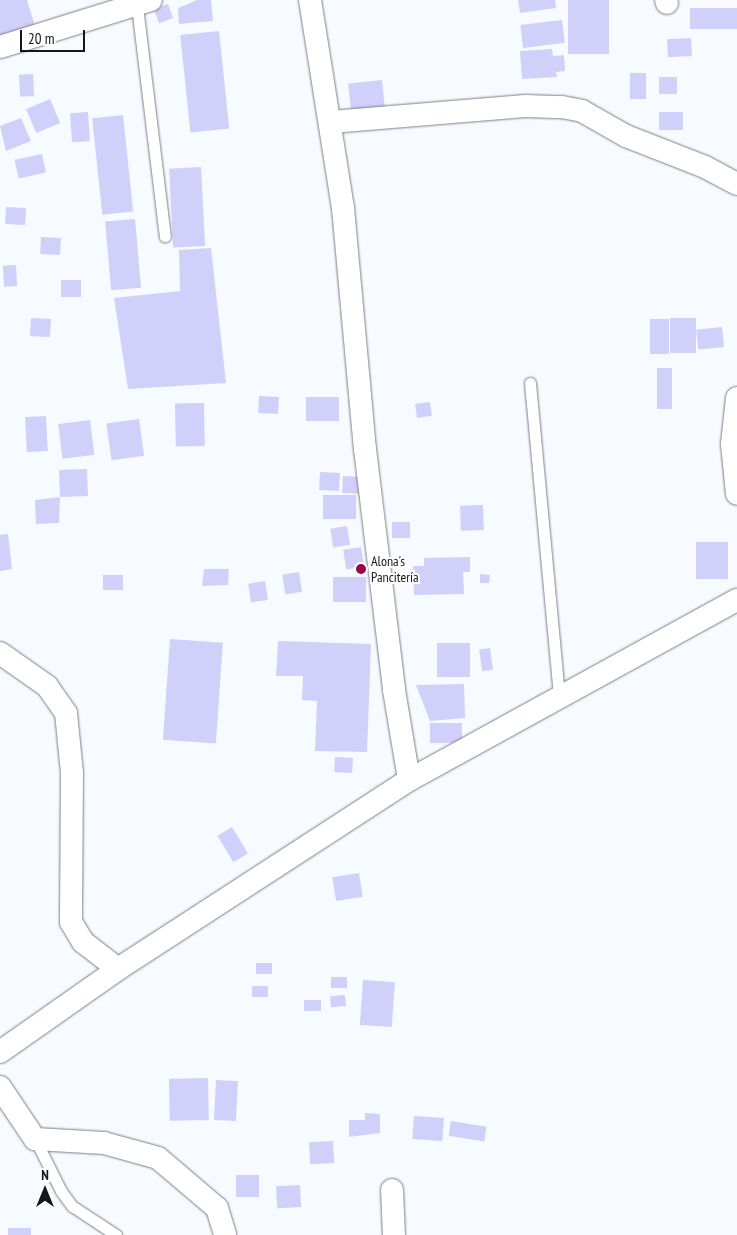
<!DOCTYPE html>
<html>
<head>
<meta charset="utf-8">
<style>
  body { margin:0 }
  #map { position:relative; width:737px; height:1235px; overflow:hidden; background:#f7fafe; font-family:"PT Sans Narrow",sans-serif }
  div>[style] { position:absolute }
  .building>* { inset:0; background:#d1d0fa; transform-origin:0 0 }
  .roads { filter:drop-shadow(0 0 1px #7c7f82) drop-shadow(0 0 1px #7c7f82) }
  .service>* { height:11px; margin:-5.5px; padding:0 5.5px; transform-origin:5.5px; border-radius:5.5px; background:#fff }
  .minor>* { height:22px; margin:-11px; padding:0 11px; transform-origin:11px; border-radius:11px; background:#fff }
  .dots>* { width:14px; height:14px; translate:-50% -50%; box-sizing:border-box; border:2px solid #fff; border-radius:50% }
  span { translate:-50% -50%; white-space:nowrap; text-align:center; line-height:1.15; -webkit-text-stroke:4px #fff; paint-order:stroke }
  .poi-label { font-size:14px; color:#151617 }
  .left { translate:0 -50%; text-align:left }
  .north { position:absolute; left:20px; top:1165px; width:50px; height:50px; -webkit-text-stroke:4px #fff; paint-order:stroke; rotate:0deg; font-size:14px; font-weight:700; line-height:20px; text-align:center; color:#151617 }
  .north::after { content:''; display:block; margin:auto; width:18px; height:22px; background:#151617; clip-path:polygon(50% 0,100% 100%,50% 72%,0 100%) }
  .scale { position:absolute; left:20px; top:30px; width:65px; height:22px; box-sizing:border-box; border:2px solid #151617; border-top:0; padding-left:6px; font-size:15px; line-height:18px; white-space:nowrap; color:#151617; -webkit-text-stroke:4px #fff; paint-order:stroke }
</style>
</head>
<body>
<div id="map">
  <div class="building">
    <div style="clip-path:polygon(0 0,27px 0,35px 26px,0 36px)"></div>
    <div style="clip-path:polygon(197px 0,211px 0,213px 21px,179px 24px,178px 8px)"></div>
    <div style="clip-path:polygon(518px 0,555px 0,556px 8px,520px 13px)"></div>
    <div style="left:568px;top:0;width:41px;height:54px"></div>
    <div style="left:168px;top:4px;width:15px;height:15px;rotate:70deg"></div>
    <div style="left:690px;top:8px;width:47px;height:21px"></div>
    <div style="left:562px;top:20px;width:23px;height:42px;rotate:83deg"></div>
    <div style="left:219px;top:31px;width:98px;height:39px;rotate:84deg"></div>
    <div style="left:691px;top:38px;width:18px;height:24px;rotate:87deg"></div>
    <div style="clip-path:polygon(552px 49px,553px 56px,564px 55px,565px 71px,556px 72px,557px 77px,522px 79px,520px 51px)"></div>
    <div style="left:630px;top:73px;width:16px;height:26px"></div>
    <div style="left:33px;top:74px;width:22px;height:14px;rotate:87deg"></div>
    <div style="left:659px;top:77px;width:18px;height:17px"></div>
    <div style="left:382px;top:80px;width:29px;height:34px;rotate:84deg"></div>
    <div style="left:50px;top:99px;width:26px;height:26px;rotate:67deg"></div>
    <div style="left:88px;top:112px;width:29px;height:18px;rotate:86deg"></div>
    <div style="left:683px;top:112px;width:18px;height:24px;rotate:90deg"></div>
    <div style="left:123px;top:115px;width:97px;height:31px;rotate:84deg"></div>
    <div style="clip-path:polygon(21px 118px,31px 141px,6px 151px,0 126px)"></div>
    <div style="left:42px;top:154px;width:19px;height:28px;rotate:78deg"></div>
    <div style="left:201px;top:167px;width:79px;height:32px;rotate:87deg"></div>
    <div style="left:6px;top:207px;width:20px;height:17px;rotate:3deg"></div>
    <div style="left:135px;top:219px;width:69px;height:30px;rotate:85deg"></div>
    <div style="left:41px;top:237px;width:20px;height:17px;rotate:3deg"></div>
    <div style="clip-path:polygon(211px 248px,226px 383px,128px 389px,114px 298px,180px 291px,179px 250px)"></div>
    <div style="left:16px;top:265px;width:21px;height:13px;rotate:87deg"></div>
    <div style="left:61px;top:280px;width:20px;height:17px"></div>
    <div style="left:31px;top:318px;width:20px;height:18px;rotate:3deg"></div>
    <div style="left:696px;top:318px;width:35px;height:26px;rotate:90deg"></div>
    <div style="left:650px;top:319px;width:19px;height:35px"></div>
    <div style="left:722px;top:327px;width:20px;height:26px;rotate:84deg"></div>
    <div style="left:657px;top:368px;width:15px;height:41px"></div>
    <div style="left:259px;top:396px;width:20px;height:17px;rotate:3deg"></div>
    <div style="left:306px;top:397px;width:33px;height:24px"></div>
    <div style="left:430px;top:402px;width:14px;height:15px;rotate:82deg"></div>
    <div style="left:204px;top:403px;width:43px;height:29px;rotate:89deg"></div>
    <div style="left:46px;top:416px;width:35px;height:21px;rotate:87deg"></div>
    <div style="left:139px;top:419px;width:37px;height:33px;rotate:82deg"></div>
    <div style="left:90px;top:420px;width:35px;height:32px;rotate:83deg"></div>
    <div style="left:87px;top:469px;width:27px;height:28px;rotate:88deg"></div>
    <div style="left:320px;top:472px;width:20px;height:18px;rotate:3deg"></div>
    <div style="left:343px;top:476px;width:21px;height:17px;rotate:3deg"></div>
    <div style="left:323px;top:495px;width:33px;height:24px"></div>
    <div style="clip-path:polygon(60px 497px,59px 523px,36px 524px,35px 500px)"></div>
    <div style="left:483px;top:505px;width:25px;height:23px;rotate:88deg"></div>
    <div style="left:392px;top:522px;width:18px;height:16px"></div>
    <div style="left:347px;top:526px;width:19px;height:17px;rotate:81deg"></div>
    <div style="clip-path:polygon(8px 534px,12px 569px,0 571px,0 535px)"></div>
    <div style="left:696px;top:542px;width:32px;height:37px"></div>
    <div style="left:361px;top:547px;width:20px;height:18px;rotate:81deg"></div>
    <div style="clip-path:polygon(470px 557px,470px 572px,463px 572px,464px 594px,414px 595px,413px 566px,424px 566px,424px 558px)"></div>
    <div style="clip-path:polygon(204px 569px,229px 569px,228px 585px,202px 586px)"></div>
    <div style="left:299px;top:572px;width:20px;height:17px;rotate:81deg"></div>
    <div style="clip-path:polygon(480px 574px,490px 575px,489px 583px,480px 583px)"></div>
    <div style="left:103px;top:575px;width:20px;height:15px"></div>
    <div style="left:333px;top:577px;width:33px;height:25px"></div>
    <div style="left:265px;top:581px;width:19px;height:17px;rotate:81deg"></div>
    <div style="left:170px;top:639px;width:53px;height:101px;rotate:4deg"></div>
    <div style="clip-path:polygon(278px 641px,371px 644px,367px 752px,315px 751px,317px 701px,302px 700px,303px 676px,276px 676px)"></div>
    <div style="left:437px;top:643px;width:33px;height:34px"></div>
    <div style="left:490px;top:648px;width:22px;height:11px;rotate:82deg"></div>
    <div style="clip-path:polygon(464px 684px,465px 718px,430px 721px,416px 685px)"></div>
    <div style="left:430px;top:723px;width:32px;height:20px"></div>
    <div style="left:335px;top:757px;width:18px;height:15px;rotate:3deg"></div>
    <div style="left:232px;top:827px;width:31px;height:17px;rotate:59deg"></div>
    <div style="left:359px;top:873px;width:24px;height:27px;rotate:81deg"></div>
    <div style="left:256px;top:963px;width:16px;height:11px"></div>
    <div style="left:347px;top:977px;width:11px;height:16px;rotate:90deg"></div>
    <div style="left:363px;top:980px;width:32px;height:45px;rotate:4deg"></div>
    <div style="left:252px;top:986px;width:16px;height:11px"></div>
    <div style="left:345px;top:995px;width:11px;height:15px;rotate:85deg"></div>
    <div style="left:321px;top:1000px;width:11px;height:17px;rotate:90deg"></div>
    <div style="left:208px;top:1078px;width:42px;height:39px;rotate:89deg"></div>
    <div style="left:216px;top:1080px;width:22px;height:40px;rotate:3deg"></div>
    <div style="clip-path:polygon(365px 1113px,380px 1114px,380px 1133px,349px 1137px,349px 1120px,365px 1120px)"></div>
    <div style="left:414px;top:1116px;width:30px;height:23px;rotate:4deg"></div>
    <div style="left:451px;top:1121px;width:36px;height:15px;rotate:9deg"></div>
    <div style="left:333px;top:1141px;width:22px;height:24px;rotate:87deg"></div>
    <div style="left:259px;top:1175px;width:22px;height:23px;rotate:90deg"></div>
    <div style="left:300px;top:1185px;width:22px;height:24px;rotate:87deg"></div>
    <div style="left:8px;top:1228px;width:23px;height:7px"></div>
  </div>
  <div class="roads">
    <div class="service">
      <div style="left:137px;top:6px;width:232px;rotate:83.1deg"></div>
      <div style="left:530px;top:383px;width:316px;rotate:84.7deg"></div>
      <div style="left:35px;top:1139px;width:58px;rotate:63.4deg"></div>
      <div style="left:61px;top:1191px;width:19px;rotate:54deg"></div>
      <div style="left:72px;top:1206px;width:53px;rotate:33.4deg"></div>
    </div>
    <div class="minor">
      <div style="left:310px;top:0;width:211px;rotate:81deg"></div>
      <div style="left:343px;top:208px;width:242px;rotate:84.8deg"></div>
      <div style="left:365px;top:449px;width:243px;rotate:83.1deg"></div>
      <div style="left:394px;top:690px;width:91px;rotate:80.5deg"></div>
      <div style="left:666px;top:0;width:3px;rotate:72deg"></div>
      <div style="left:0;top:47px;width:158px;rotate:-17.3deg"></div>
      <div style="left:331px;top:122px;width:195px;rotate:-4.7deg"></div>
      <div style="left:525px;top:106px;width:37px;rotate:2deg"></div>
      <div style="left:562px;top:107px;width:20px;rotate:11deg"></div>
      <div style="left:582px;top:111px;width:51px;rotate:29.6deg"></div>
      <div style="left:626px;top:136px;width:85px;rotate:21.4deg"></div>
      <div style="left:705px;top:167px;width:36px;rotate:28deg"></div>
      <div style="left:737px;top:398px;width:46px;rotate:96.2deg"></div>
      <div style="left:732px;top:444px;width:50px;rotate:84.3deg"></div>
      <div style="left:0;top:653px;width:57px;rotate:35.1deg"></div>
      <div style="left:47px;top:686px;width:33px;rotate:55deg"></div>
      <div style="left:66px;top:713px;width:60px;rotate:84.3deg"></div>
      <div style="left:72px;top:773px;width:149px;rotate:90.4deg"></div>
      <div style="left:71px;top:922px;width:23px;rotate:59deg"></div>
      <div style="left:83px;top:942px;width:44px;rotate:37.6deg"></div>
      <div style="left:0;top:1052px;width:144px;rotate:-35.1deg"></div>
      <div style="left:118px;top:969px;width:347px;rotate:-33deg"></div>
      <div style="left:409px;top:780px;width:374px;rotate:-28.8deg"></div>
      <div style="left:0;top:1087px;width:63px;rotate:56.1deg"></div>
      <div style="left:35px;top:1139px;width:69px;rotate:3.3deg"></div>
      <div style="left:104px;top:1143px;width:56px;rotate:15.5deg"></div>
      <div style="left:158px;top:1158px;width:77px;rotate:40.3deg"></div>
      <div style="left:217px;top:1208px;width:28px;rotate:73deg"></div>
      <div style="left:392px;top:1190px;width:45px;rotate:87.5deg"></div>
    </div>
  </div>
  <div class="dots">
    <div style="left:361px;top:569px;background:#9f0246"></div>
  </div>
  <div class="poi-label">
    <span class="left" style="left:371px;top:569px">Alona's<br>Pancitería</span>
  </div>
  <div class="north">N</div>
  <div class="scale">20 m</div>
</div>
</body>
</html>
